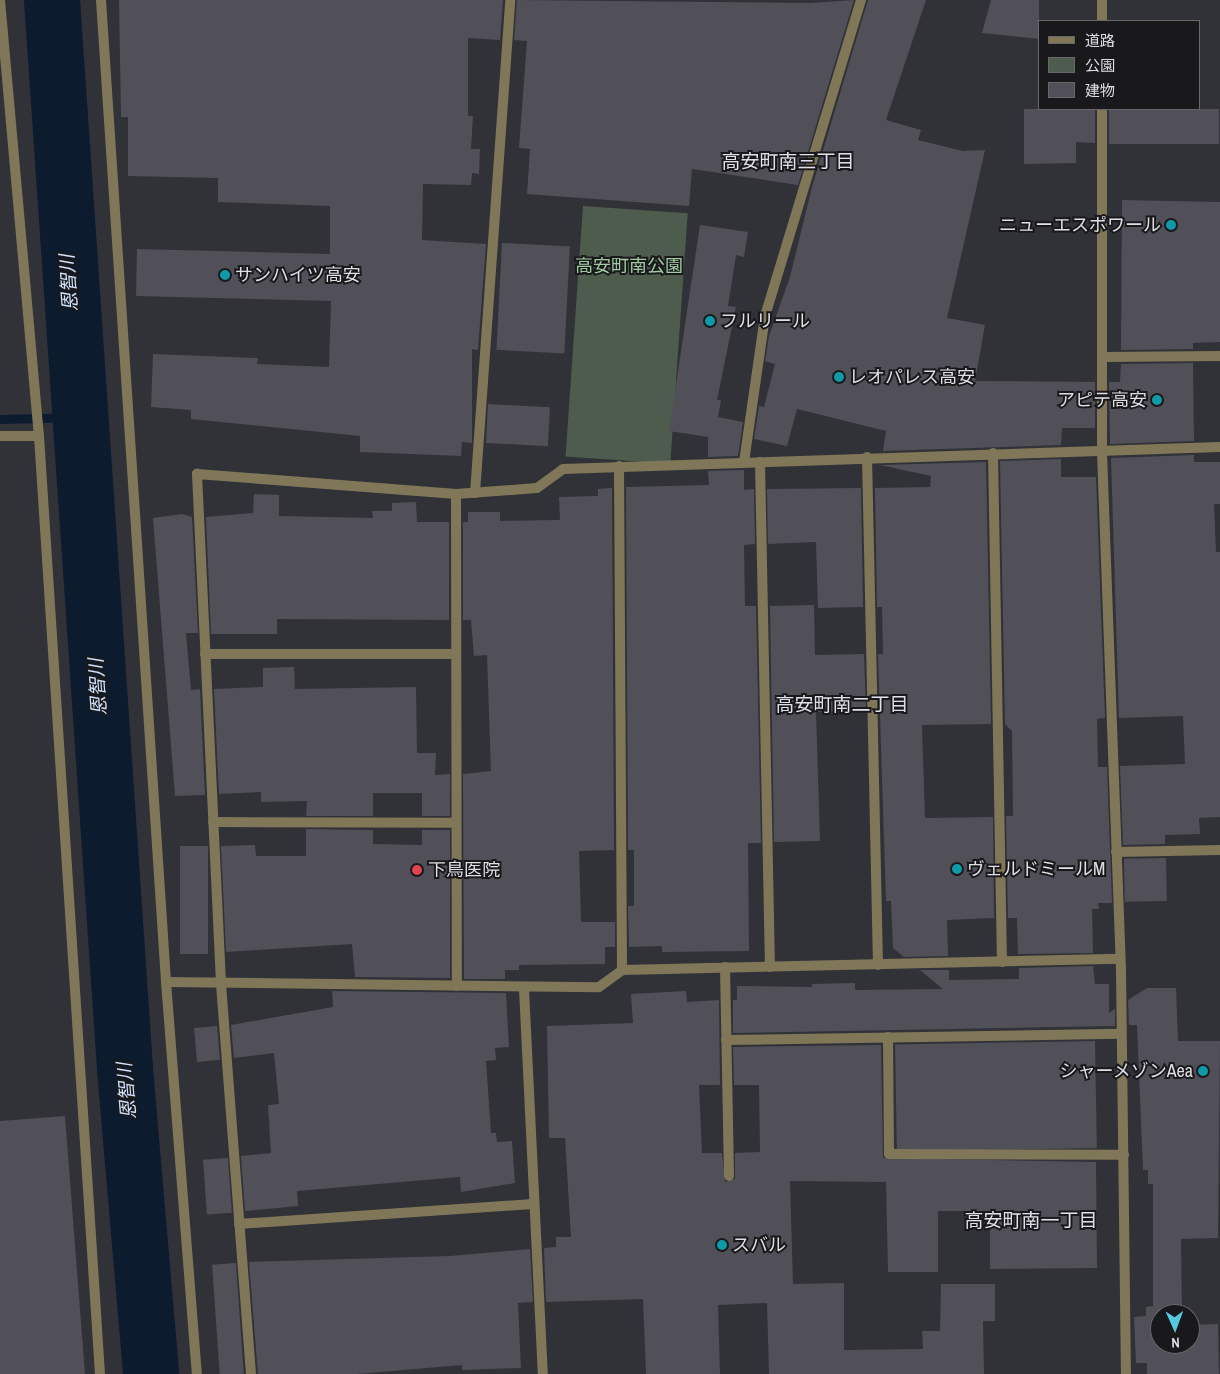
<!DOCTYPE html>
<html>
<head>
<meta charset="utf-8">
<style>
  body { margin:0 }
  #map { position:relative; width:1220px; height:1374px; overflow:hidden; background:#313138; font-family:"Archivo Narrow","Noto Sans JP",sans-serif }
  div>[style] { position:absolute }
  .green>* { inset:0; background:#4d5c4d; transform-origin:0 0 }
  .stream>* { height:9px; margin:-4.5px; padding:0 4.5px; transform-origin:4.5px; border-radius:4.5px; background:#0d1b2f }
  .river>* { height:56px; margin:-28px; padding:0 28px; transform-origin:28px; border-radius:28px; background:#0d1b2f }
  .building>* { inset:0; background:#515058; transform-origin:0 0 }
  .minor>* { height:10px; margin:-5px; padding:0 5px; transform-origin:5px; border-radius:5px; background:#7f7757 }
  .dots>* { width:14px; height:14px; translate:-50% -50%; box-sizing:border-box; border:2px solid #19191c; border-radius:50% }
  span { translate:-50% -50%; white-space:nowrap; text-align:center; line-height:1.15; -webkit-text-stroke:4px #19191c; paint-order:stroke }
  .poi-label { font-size:18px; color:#dfdee3 }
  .right { translate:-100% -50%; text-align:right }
  .left { translate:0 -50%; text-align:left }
  .park-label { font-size:18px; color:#a0cba1 }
  .neighbourhood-label { font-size:19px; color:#e0dfe9 }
  .water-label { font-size:19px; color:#cfe2ff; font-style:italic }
  .legend { position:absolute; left:1038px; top:20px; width:162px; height:90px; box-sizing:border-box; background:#19191c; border:1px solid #68686c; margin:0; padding:6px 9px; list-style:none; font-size:15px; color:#dfdee3 }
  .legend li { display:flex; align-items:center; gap:10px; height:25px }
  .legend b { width:25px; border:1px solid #68686c }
  .north { position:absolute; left:1150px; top:1304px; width:50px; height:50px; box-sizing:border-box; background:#19191c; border:1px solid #68686c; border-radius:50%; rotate:178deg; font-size:14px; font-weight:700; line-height:20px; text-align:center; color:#dfdee3 }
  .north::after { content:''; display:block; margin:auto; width:18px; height:22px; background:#56c9e1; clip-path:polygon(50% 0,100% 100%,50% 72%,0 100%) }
</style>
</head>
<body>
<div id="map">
  <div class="green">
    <div style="left:583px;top:206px;width:105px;height:251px;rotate:4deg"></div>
  </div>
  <div class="stream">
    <div style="left:0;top:419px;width:80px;rotate:-1.4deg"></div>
  </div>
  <div class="river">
    <div style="left:52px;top:0;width:1071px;rotate:86.09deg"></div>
    <div style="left:125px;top:1069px;width:306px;rotate:85.1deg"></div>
  </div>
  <div class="building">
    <div style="clip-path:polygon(119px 0,503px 0,500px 40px,468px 38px,468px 116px,473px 116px,471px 149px,480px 149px,479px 174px,472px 173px,471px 185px,423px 184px,422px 240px,486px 244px,478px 350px,472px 349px,472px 443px,462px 442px,461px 456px,360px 452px,360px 436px,191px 419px,191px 410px,151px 407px,153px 354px,258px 358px,257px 364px,329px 367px,331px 301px,136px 296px,137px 249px,330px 254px,330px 206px,218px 202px,218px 178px,128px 176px,128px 117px,121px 117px)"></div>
    <div style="clip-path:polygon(517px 0,810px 3px,854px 0,798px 185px,692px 169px,689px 206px,527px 194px,530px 149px,519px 148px,527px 41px,514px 40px)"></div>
    <div style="clip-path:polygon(868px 0,926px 0,886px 120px,921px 130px,918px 140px,963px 151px,985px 150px,947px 318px,985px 325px,975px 381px,1095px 382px,1095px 428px,1062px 428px,1061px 445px,883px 451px,886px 431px,797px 409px,787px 446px,754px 439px,759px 406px,764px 407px,775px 364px,765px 361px,769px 336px,790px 277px,812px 187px)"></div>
    <div style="clip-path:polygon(991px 0,1039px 0,1039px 39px,982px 33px)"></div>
    <div style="clip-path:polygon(1024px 109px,1095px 109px,1095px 143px,1076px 142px,1076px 163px,1024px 164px)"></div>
    <div style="left:1109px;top:109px;width:110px;height:35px"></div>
    <div style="clip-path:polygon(1122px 200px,1220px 202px,1220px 342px,1193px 343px,1193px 349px,1121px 350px)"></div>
    <div style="clip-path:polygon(700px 225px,748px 232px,744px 257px,736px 255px,728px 306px,736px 307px,717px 400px,721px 400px,718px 417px,743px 422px,738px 456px,708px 457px,708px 437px,669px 431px)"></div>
    <div style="left:502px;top:243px;width:68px;height:107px;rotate:3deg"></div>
    <div style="clip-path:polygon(1193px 363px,1194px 441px,1110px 444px,1109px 382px,1120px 382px,1121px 364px)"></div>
    <div style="left:488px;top:404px;width:62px;height:39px;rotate:3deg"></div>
    <div style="clip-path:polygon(1194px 455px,1194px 462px,1220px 462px,1220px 504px,1214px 504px,1216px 552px,1220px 552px,1220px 817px,1199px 818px,1200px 834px,1165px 835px,1165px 844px,1123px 845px,1120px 766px,1185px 764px,1183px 716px,1119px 718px,1111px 458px)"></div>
    <div style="clip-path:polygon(1061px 459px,1061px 477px,1096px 477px,1105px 718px,1097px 719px,1098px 767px,1107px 767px,1112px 903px,1098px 903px,1099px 909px,1092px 909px,1093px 953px,1018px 954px,1017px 918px,1008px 918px,1006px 816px,1013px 816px,1012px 731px,1005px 724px,1000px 461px)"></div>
    <div style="clip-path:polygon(986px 462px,991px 724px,922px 725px,925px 818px,993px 817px,994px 918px,947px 920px,948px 956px,904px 957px,893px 948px,891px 901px,886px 901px,878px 654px,883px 654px,882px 607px,877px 607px,875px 488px,930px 487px,931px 476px,880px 465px)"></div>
    <div style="clip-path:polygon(744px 470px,744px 490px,754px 489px,755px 544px,744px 545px,745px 606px,756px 606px,761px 843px,748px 843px,749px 951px,662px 952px,662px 946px,629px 947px,628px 906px,634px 906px,634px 850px,628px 850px,626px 487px,709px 485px,708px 471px)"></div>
    <div style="clip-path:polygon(612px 488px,614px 850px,579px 851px,581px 922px,615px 922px,615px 947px,605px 947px,605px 964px,519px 965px,519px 970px,505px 970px,505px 979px,464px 979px,463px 774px,491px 771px,487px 655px,474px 656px,471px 620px,463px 620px,463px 522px,468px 522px,468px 512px,500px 512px,500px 521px,560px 520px,559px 497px,598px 496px,598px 489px)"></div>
    <div style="clip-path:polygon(861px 488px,863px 607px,818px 608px,816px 542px,768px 544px,767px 489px)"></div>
    <div style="clip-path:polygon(254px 494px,279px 495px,279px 516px,373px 518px,372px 511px,392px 511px,392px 503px,416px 502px,417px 522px,449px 522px,449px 620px,277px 619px,277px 634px,211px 634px,206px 517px,253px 513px)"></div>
    <div style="clip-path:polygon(182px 514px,192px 517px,198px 633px,186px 633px,191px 690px,200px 689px,205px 795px,175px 796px,153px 518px)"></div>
    <div style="clip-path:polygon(814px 605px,815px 655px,864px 654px,866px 711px,816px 712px,820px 841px,774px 842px,770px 606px)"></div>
    <div style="clip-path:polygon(294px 667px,295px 689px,416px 687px,417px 753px,436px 753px,435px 775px,450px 774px,450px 816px,422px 816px,422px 793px,373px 793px,373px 816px,306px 816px,307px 801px,261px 802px,261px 792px,219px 794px,214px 689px,263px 687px,263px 668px)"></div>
    <div style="clip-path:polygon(306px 829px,373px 830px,373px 844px,422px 845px,422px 830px,450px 830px,450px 978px,355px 977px,352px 944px,226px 952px,221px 846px,255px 845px,256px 856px,306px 856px)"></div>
    <div style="left:180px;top:846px;width:28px;height:108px"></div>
    <div style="left:1166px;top:858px;width:43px;height:42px;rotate:89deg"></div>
    <div style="clip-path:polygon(1093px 966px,1095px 984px,1109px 984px,1109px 1013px,1115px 1009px,1115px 1026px,733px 1033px,733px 1000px,737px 1000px,737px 986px,812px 987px,812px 984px,855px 983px,855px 990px,943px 989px,920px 970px,949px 970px,949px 980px,1019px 979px,1019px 968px)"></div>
    <div style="clip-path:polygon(1147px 988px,1176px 988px,1178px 1041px,1220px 1041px,1218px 1238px,1181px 1239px,1182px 1314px,1160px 1314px,1160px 1344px,1190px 1344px,1190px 1325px,1218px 1324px,1219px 1374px,1147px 1374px,1147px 1363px,1136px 1363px,1134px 1317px,1146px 1316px,1146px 1307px,1153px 1306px,1153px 1184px,1148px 1184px,1148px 1170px,1143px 1170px,1137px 1025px,1129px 1025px,1128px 1000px)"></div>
    <div style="clip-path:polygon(332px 991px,506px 993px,509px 1047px,495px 1048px,496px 1060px,486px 1061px,491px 1133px,496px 1133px,497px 1142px,512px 1141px,515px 1183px,461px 1192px,460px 1177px,297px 1191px,298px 1206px,245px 1211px,241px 1156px,271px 1153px,268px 1105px,279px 1104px,274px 1053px,234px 1058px,231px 1025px,333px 1007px)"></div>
    <div style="clip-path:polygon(686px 991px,687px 1002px,719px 1000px,720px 1085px,699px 1085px,702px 1153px,722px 1153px,725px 1182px,735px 1179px,735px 1153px,760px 1152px,759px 1085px,734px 1085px,733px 1047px,881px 1045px,883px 1158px,1096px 1162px,1097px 1268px,990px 1269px,990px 1211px,938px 1211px,938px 1272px,888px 1272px,886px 1182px,790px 1181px,793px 1284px,844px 1283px,844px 1350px,923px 1349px,922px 1331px,940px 1331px,941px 1284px,995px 1284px,995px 1321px,983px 1321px,984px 1374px,769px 1374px,767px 1303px,718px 1305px,720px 1374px,646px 1374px,643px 1299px,546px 1302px,544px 1248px,556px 1247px,556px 1237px,571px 1237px,565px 1138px,549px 1138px,547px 1026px,633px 1023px,631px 994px)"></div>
    <div style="left:217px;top:1026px;width:34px;height:23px;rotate:85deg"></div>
    <div style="left:1095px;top:1041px;width:107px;height:200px;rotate:89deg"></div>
    <div style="clip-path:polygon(65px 1116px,85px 1374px,0 1374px,0 1121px)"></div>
    <div style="left:228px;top:1158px;width:55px;height:25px;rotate:86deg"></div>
    <div style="clip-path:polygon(530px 1249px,533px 1302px,518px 1303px,521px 1368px,462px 1370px,462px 1365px,357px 1374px,258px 1374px,249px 1262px,450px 1256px)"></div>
    <div style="left:236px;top:1263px;width:111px;height:24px;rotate:86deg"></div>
  </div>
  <div class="minor">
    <div style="left:0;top:0;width:438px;rotate:84.9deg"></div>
    <div style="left:39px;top:436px;width:940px;rotate:86.28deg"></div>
    <div style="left:101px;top:0;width:984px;rotate:86.21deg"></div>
    <div style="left:166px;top:982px;width:393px;rotate:85.5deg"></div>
    <div style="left:1102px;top:21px;width:21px;rotate:-90deg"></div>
    <div style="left:1102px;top:109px;width:343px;rotate:90deg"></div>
    <div style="left:1102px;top:452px;width:518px;rotate:87.9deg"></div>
    <div style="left:1121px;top:970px;width:404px;rotate:89.3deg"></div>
    <div style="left:1102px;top:357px;width:118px;rotate:-0.5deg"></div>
    <div style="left:0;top:436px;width:39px"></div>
    <div style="left:993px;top:453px;width:509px;rotate:88.99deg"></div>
    <div style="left:867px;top:457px;width:508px;rotate:88.76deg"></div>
    <div style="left:744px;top:462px;width:148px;rotate:-81.8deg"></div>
    <div style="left:765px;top:316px;width:330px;rotate:-73.1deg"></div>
    <div style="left:760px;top:462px;width:505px;rotate:88.87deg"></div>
    <div style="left:619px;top:466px;width:504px;rotate:89.66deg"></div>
    <div style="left:475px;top:493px;width:494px;rotate:-85.9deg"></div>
    <div style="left:456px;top:494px;width:492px;rotate:89.9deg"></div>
    <div style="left:205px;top:654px;width:251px"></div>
    <div style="left:213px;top:822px;width:243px;rotate:0.2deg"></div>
    <div style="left:1116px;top:852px;width:104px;rotate:-1.1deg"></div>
    <div style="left:725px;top:967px;width:209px;rotate:88.9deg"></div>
    <div style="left:166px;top:982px;width:433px;rotate:0.7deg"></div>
    <div style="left:599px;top:987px;width:29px;rotate:-36deg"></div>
    <div style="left:622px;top:970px;width:498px;rotate:-1.3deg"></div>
    <div style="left:524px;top:989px;width:385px;rotate:87.2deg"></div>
    <div style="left:888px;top:1037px;width:117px;rotate:89.5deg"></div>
    <div style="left:889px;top:1154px;width:235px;rotate:0.2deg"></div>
    <div style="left:726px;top:1040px;width:395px;rotate:-0.9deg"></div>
    <div style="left:239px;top:1224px;width:295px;rotate:-3.9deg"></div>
    <div style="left:251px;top:1374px;width:392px;rotate:-94.4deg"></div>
    <div style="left:221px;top:983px;width:510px;rotate:-92.7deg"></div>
    <div style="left:197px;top:474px;width:260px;rotate:4.4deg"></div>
    <div style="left:456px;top:494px;width:81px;rotate:-4.2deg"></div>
    <div style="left:537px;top:488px;width:32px;rotate:-36deg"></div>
    <div style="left:563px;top:469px;width:657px;rotate:-1.92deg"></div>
  </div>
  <div class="dots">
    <div style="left:1171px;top:225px;background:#0f9aa8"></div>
    <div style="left:225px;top:275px;background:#0f9aa8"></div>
    <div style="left:710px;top:321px;background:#0f9aa8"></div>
    <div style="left:839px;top:377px;background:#0f9aa8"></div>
    <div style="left:1157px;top:400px;background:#0f9aa8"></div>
    <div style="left:957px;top:869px;background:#0f9aa8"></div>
    <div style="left:417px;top:870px;background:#e0444e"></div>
    <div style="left:1203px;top:1071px;background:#0f9aa8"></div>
    <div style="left:722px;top:1245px;background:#0f9aa8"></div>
  </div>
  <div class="poi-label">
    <span class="right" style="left:1161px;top:225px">ニューエスポワール</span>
    <span class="left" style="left:235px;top:275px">サンハイツ高安</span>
    <span class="left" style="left:720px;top:321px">フルリール</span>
    <span class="left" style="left:849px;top:377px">レオパレス高安</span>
    <span class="right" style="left:1147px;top:400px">アピテ高安</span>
    <span class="left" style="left:967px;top:869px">ヴェルドミールM</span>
    <span class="left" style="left:428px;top:870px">下鳥医院</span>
    <span class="right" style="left:1193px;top:1071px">シャーメゾンAea</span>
    <span class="left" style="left:732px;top:1245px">スバル</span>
  </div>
  <div class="park-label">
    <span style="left:629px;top:266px">高安町南公園</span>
  </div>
  <div class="neighbourhood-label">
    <span style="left:788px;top:162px">高安町南三丁目</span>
    <span style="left:842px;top:705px">高安町南二丁目</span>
    <span style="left:1031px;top:1221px">高安町南一丁目</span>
  </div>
  <div class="water-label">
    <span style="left:69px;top:283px;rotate:-94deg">恩智川</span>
    <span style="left:98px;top:687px;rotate:-94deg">恩智川</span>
    <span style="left:127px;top:1091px;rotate:-95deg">恩智川</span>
  </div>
  <ul class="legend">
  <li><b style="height:6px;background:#7f7757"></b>道路</li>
  <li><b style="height:14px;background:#4d5c4d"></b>公園</li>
  <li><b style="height:14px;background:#515058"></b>建物</li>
  </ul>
  <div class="north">N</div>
</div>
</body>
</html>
